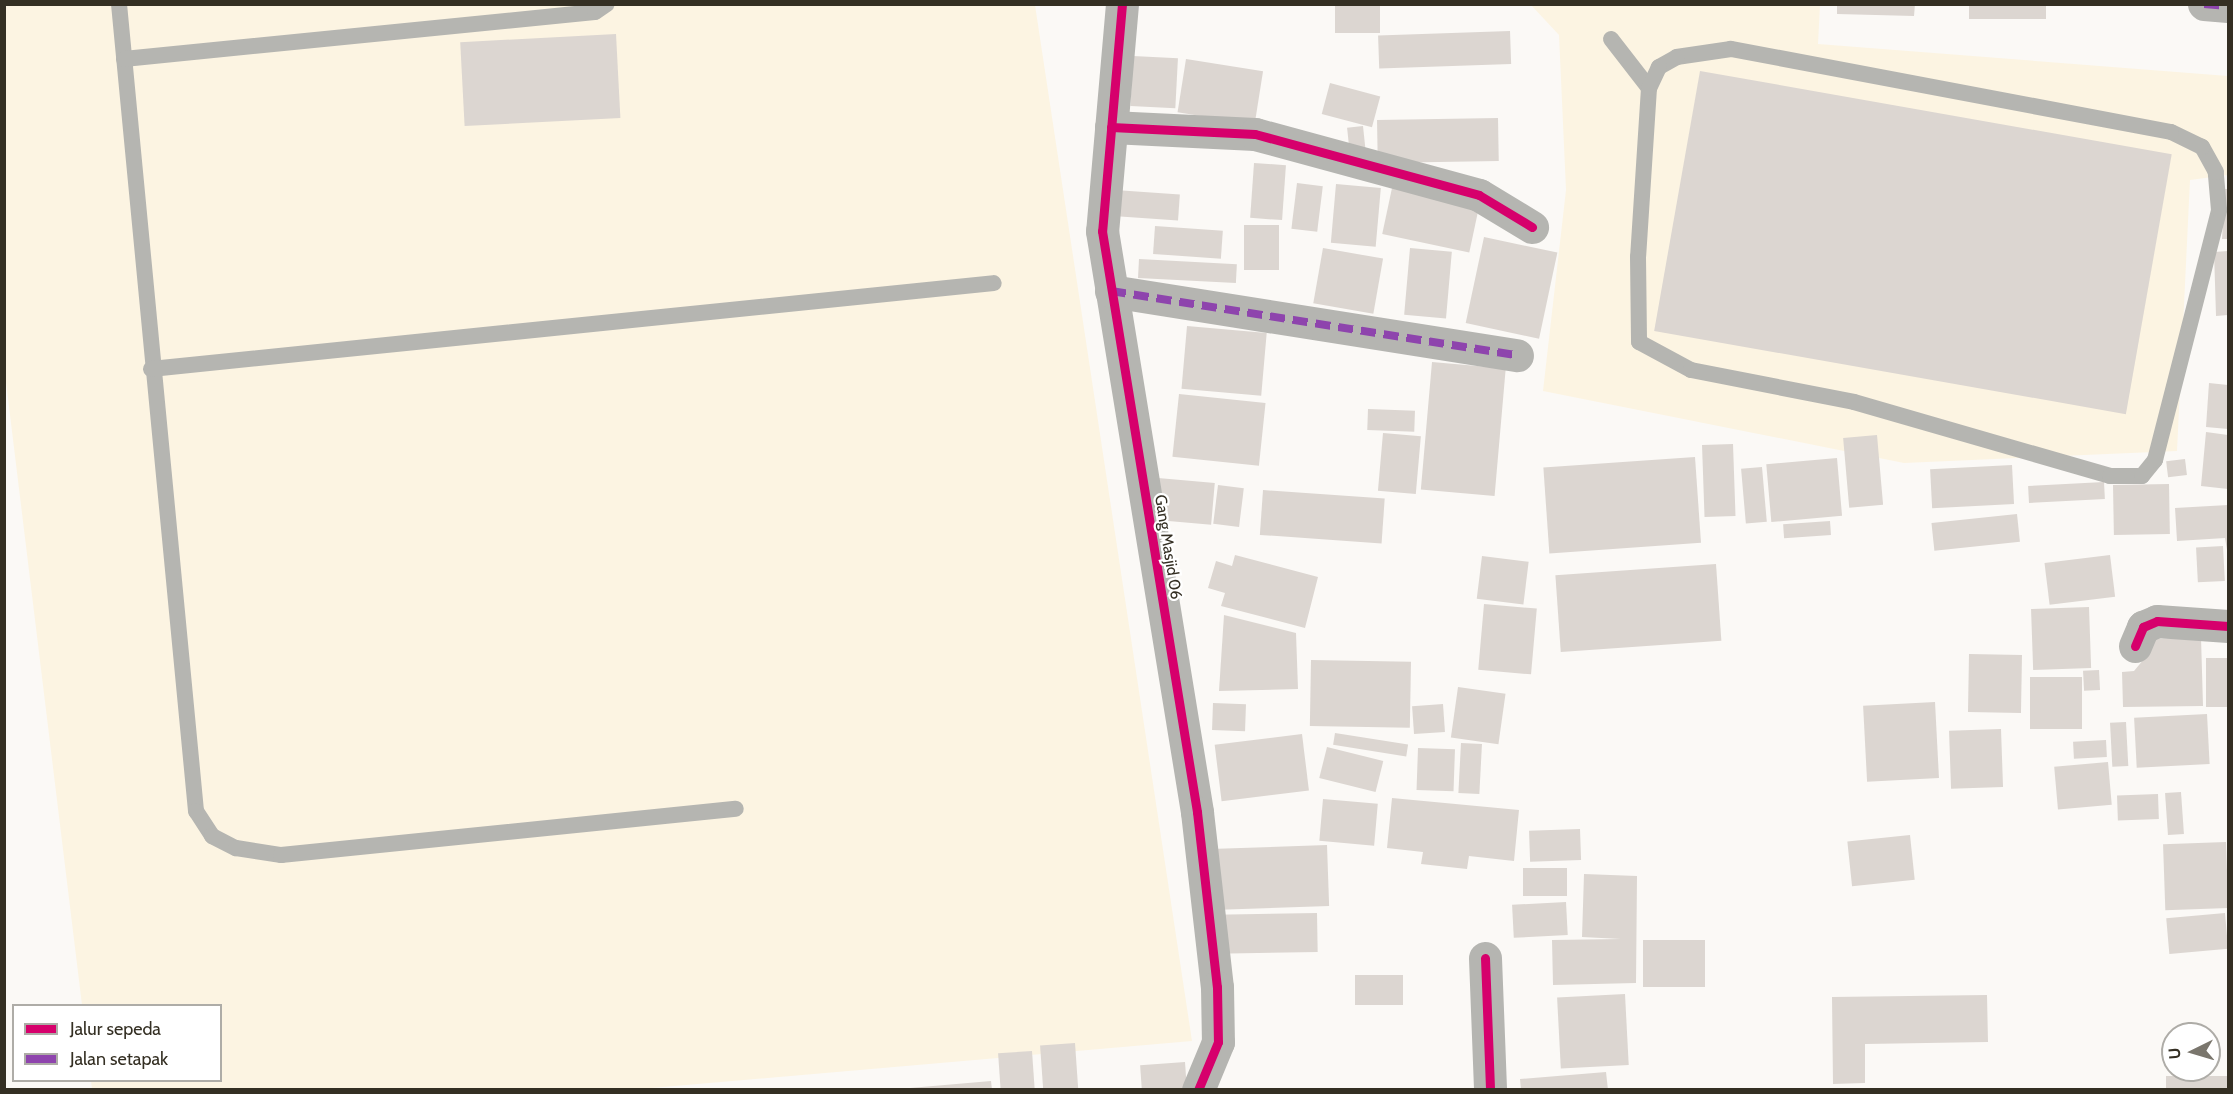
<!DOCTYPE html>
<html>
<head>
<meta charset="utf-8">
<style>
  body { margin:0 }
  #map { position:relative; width:2233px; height:1094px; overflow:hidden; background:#fbf9f6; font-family:Cabin,sans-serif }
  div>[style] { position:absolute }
  .built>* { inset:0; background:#fcf4e2 }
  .building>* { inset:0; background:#dcd6d1; transform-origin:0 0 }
  .lane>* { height:16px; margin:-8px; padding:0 8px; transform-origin:8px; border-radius:8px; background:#b5b5b1 }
  .street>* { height:33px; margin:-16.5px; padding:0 16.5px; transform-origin:16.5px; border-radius:16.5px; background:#b5b5b1 }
  .quiet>* { height:8px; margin-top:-4px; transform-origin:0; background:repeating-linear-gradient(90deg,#8e44ad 0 15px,transparent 0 23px) }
  .cycleway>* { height:9px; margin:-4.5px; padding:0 4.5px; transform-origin:4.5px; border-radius:4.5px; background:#d6006c }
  span { translate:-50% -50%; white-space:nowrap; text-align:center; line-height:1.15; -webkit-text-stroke:4.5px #fff; paint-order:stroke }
  .street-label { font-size:16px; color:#342f23 }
  .frame { position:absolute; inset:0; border:6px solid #342f23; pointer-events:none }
  .legend { position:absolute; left:12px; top:1004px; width:210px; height:78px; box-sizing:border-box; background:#fff; border:2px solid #aeaca7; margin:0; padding:8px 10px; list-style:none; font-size:18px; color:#342f23 }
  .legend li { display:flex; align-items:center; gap:12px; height:30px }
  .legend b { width:30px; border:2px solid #aeaca7 }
  .north { position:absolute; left:2161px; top:1022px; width:60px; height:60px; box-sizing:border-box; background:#fff; border:2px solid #aeaca7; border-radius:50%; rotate:265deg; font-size:16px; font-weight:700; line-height:24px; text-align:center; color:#342f23 }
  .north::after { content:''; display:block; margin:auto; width:21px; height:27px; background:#7a766d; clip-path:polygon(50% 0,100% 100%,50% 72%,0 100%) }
</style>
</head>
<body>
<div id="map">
  <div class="built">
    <div style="clip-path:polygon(5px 5px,1035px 5px,1192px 1041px,640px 1089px,92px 1089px,91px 1081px,220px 1080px,220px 1006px,82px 1005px,5px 374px)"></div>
    <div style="clip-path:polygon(1531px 5px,1820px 5px,1818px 44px,2228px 76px,2228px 175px,2190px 180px,2177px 451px,1904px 463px,1543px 391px,1566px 190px,1559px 35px)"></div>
  </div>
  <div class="building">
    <div style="left:1335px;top:4px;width:45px;height:29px"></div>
    <div style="clip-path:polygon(1837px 4px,1915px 4px,1914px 16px,1837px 14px)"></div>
    <div style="left:1969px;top:4px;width:77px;height:15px"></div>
    <div style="left:1510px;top:31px;width:33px;height:132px;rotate:88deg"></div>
    <div style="left:616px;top:34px;width:84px;height:156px;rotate:87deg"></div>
    <div style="left:1133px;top:56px;width:45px;height:50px;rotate:3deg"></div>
    <div style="left:1186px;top:59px;width:78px;height:54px;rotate:9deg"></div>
    <div style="left:1700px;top:71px;width:479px;height:264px;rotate:10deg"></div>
    <div style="left:1330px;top:83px;width:52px;height:32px;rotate:15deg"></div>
    <div style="left:1498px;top:118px;width:43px;height:121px;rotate:89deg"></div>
    <div style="left:1363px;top:126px;width:29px;height:16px;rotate:84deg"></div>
    <div style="left:1254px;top:163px;width:32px;height:55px;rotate:4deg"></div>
    <div style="left:1297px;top:183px;width:26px;height:46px;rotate:7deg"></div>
    <div style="left:1336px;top:184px;width:45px;height:59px;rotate:5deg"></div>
    <div style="left:1392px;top:188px;width:89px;height:47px;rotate:12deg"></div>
    <div style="clip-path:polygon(2225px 189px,2228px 189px,2228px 239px,2222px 239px)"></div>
    <div style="left:1115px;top:190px;width:65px;height:26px;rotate:4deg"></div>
    <div style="left:1244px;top:225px;width:35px;height:45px"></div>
    <div style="left:1155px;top:226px;width:68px;height:28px;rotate:4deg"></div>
    <div style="left:1484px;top:237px;width:75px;height:88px;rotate:12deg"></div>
    <div style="left:1323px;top:248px;width:61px;height:56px;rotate:10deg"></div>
    <div style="left:1410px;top:248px;width:42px;height:67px;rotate:5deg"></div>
    <div style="clip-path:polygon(2228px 251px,2228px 315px,2216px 316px,2214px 252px)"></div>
    <div style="left:1139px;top:259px;width:98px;height:19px;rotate:3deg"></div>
    <div style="left:1187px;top:326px;width:80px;height:63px;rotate:5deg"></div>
    <div style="left:1432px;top:362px;width:74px;height:128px;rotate:5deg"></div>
    <div style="clip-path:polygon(2209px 383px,2228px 385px,2228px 429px,2206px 427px)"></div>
    <div style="left:1179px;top:394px;width:87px;height:63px;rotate:6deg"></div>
    <div style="left:1368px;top:409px;width:47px;height:21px;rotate:2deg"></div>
    <div style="clip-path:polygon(2206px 432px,2228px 435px,2228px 489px,2201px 486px)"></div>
    <div style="left:1383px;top:433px;width:38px;height:58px;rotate:5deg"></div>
    <div style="left:1877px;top:435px;width:70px;height:34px;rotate:85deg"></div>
    <div style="left:1733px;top:444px;width:72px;height:31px;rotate:88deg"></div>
    <div style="left:1695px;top:457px;width:86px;height:152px;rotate:86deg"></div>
    <div style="left:1837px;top:458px;width:58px;height:71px;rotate:85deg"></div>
    <div style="left:2185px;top:459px;width:16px;height:19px;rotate:83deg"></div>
    <div style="left:2012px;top:465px;width:39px;height:82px;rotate:87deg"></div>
    <div style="left:1762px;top:467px;width:55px;height:21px;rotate:85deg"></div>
    <div style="left:1158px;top:478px;width:57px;height:42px;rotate:5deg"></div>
    <div style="left:2104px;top:482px;width:17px;height:76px;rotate:87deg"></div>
    <div style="left:2169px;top:484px;width:50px;height:56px;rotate:89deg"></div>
    <div style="left:1218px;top:485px;width:26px;height:39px;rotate:7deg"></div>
    <div style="left:1263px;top:490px;width:122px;height:45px;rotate:4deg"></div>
    <div style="clip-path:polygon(2228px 505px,2228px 556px,2225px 538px,2177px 541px,2175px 508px)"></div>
    <div style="left:2017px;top:514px;width:28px;height:86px;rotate:84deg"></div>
    <div style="left:1830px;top:521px;width:14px;height:47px;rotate:86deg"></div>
    <div style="left:2223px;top:546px;width:35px;height:27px;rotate:87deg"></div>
    <div style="clip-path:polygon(1235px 555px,1318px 577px,1305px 628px,1221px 606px,1225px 593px,1208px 588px,1216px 561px,1232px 566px)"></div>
    <div style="left:2110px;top:555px;width:42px;height:66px;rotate:83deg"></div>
    <div style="left:1482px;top:556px;width:47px;height:43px;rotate:7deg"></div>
    <div style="left:1716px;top:564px;width:77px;height:161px;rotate:86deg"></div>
    <div style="left:1484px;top:604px;width:53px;height:66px;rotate:5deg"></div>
    <div style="left:2089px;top:607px;width:61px;height:58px;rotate:88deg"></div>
    <div style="clip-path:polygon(1224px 615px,1296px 633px,1298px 689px,1219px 691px)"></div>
    <div style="clip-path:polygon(2201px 637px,2203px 706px,2123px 707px,2122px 672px,2134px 671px,2149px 653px,2149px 639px)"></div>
    <div style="left:1969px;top:654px;width:53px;height:58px;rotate:1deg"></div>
    <div style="left:2228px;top:658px;width:49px;height:22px;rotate:90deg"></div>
    <div style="left:1311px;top:660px;width:100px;height:66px;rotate:1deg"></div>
    <div style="left:2099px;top:670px;width:20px;height:16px;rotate:87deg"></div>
    <div style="left:2030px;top:677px;width:52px;height:52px"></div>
    <div style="left:1458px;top:687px;width:48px;height:51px;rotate:8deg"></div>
    <div style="left:1935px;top:702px;width:76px;height:72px;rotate:87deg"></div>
    <div style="left:1213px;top:703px;width:33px;height:27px;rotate:2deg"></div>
    <div style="left:1443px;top:704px;width:28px;height:31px;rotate:86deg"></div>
    <div style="left:2207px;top:714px;width:50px;height:73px;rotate:87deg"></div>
    <div style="left:2126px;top:722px;width:44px;height:16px;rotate:87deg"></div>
    <div style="left:2001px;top:729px;width:58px;height:52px;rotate:88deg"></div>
    <div style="left:1335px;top:733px;width:74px;height:12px;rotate:9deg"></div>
    <div style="left:1302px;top:734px;width:57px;height:88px;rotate:83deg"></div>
    <div style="left:2106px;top:740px;width:17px;height:33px;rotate:87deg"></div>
    <div style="left:1461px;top:743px;width:21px;height:50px;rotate:3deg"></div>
    <div style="left:1327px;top:747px;width:58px;height:32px;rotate:14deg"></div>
    <div style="left:1418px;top:748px;width:37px;height:42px;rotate:2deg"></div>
    <div style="left:2108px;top:762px;width:43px;height:54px;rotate:85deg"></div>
    <div style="left:2181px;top:792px;width:42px;height:16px;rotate:86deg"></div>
    <div style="left:2158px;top:794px;width:25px;height:41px;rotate:88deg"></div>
    <div style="clip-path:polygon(1392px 798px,1519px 810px,1514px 861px,1469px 856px,1467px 869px,1421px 864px,1423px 852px,1387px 848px)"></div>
    <div style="left:1323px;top:799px;width:55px;height:42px;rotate:5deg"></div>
    <div style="left:1580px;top:829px;width:31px;height:51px;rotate:88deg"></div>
    <div style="left:1910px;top:835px;width:45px;height:63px;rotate:84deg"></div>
    <div style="left:2226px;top:842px;width:66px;height:63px;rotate:88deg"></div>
    <div style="left:1327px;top:845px;width:61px;height:117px;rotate:88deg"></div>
    <div style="left:1567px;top:868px;width:28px;height:44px;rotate:90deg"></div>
    <div style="clip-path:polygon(1584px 874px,1637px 876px,1636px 983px,1553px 985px,1552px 940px,1621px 939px,1582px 937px)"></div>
    <div style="left:1566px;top:902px;width:33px;height:54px;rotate:87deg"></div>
    <div style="left:1317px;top:913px;width:39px;height:102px;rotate:89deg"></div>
    <div style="left:2225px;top:913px;width:36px;height:59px;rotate:85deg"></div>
    <div style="left:1643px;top:940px;width:62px;height:47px"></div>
    <div style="left:1403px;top:975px;width:30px;height:48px;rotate:90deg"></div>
    <div style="left:1625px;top:994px;width:71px;height:68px;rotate:87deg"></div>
    <div style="clip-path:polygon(1987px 995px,1988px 1042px,1865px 1044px,1865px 1083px,1833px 1084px,1832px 997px)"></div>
    <div style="left:1075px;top:1043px;width:47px;height:35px;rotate:86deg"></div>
    <div style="left:1032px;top:1051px;width:39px;height:34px;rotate:86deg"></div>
    <div style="left:1185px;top:1062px;width:27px;height:45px;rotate:86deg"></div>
    <div style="clip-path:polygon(1606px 1072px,1608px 1090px,1521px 1090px,1520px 1079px)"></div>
    <div style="left:2228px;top:1076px;width:14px;height:62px;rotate:90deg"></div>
    <div style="clip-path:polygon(991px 1081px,992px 1090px,910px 1090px,910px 1088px)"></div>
  </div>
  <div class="lane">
    <div style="left:119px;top:4px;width:811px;rotate:84.55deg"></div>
    <div style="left:196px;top:811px;width:30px;rotate:57deg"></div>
    <div style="left:212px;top:836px;width:27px;rotate:27deg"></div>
    <div style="left:236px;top:848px;width:46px;rotate:8.8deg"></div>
    <div style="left:281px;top:855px;width:457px;rotate:-5.8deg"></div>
    <div style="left:1611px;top:39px;width:62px;rotate:52.2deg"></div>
    <div style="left:1649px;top:88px;width:169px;rotate:93.7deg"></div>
    <div style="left:1638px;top:257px;width:85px;rotate:89.3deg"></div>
    <div style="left:1639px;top:342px;width:59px;rotate:28.3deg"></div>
    <div style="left:1691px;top:370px;width:166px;rotate:11.1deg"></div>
    <div style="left:1854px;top:402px;width:266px;rotate:16.1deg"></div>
    <div style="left:2110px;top:476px;width:32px"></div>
    <div style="left:2142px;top:476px;width:21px;rotate:-51deg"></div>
    <div style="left:2155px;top:460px;width:258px;rotate:-75.6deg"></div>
    <div style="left:2219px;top:210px;width:38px;rotate:-95deg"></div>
    <div style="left:2216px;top:172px;width:29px;rotate:-119deg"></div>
    <div style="left:2202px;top:147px;width:34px;rotate:-154deg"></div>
    <div style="left:2171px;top:132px;width:448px;rotate:-169.3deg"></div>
    <div style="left:1731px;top:49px;width:55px;rotate:171.6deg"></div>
    <div style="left:1677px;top:57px;width:21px;rotate:151deg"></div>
    <div style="left:1659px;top:67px;width:23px;rotate:115deg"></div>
    <div style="left:124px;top:59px;width:473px;rotate:-5.7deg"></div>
    <div style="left:595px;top:12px;width:14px;rotate:-34deg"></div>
    <div style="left:151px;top:369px;width:847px;rotate:-5.82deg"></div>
  </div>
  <div class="street">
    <div style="left:1122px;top:4px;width:228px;rotate:95deg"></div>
    <div style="left:1102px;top:231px;width:589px;rotate:80.71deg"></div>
    <div style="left:1197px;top:812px;width:176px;rotate:83.5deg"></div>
    <div style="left:1217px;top:987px;width:55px;rotate:89deg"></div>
    <div style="left:1218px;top:1042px;width:52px;rotate:112.6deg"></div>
    <div style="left:2204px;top:4px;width:24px;rotate:5deg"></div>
    <div style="left:1111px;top:127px;width:144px;rotate:2.8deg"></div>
    <div style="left:1255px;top:134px;width:232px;rotate:15.2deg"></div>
    <div style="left:1479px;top:195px;width:62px;rotate:31.1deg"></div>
    <div style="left:1111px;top:291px;width:411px;rotate:9deg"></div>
    <div style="left:2135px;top:646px;width:21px;rotate:-67deg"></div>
    <div style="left:2143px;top:627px;width:15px;rotate:-23deg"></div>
    <div style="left:2157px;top:621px;width:71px;rotate:4deg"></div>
    <div style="left:1485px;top:958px;width:132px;rotate:87.8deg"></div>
  </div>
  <div class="quiet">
    <div style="left:2204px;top:4px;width:24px;rotate:5deg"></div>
    <div style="left:1111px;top:291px;width:411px;rotate:9deg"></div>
  </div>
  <div class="cycleway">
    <div style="left:1122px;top:4px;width:228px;rotate:95deg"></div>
    <div style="left:1102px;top:231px;width:589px;rotate:80.71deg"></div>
    <div style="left:1197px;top:812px;width:176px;rotate:83.5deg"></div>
    <div style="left:1217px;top:987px;width:55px;rotate:89deg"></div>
    <div style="left:1218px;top:1042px;width:52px;rotate:112.6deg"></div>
    <div style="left:1111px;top:127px;width:144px;rotate:2.8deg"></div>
    <div style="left:1255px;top:134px;width:232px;rotate:15.2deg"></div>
    <div style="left:1479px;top:195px;width:62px;rotate:31.1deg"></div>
    <div style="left:2135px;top:646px;width:21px;rotate:-67deg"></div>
    <div style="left:2143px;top:627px;width:15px;rotate:-23deg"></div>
    <div style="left:2157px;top:621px;width:71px;rotate:4deg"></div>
    <div style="left:1485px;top:958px;width:132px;rotate:87.8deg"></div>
  </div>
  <div class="street-label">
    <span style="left:1168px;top:547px;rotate:81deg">Gang Masjid 06</span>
  </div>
  <div class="frame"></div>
  <ul class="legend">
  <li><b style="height:8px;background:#d6006c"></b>Jalur sepeda</li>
  <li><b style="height:8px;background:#8e44ad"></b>Jalan setapak</li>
  </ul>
  <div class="north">U</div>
</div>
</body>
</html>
